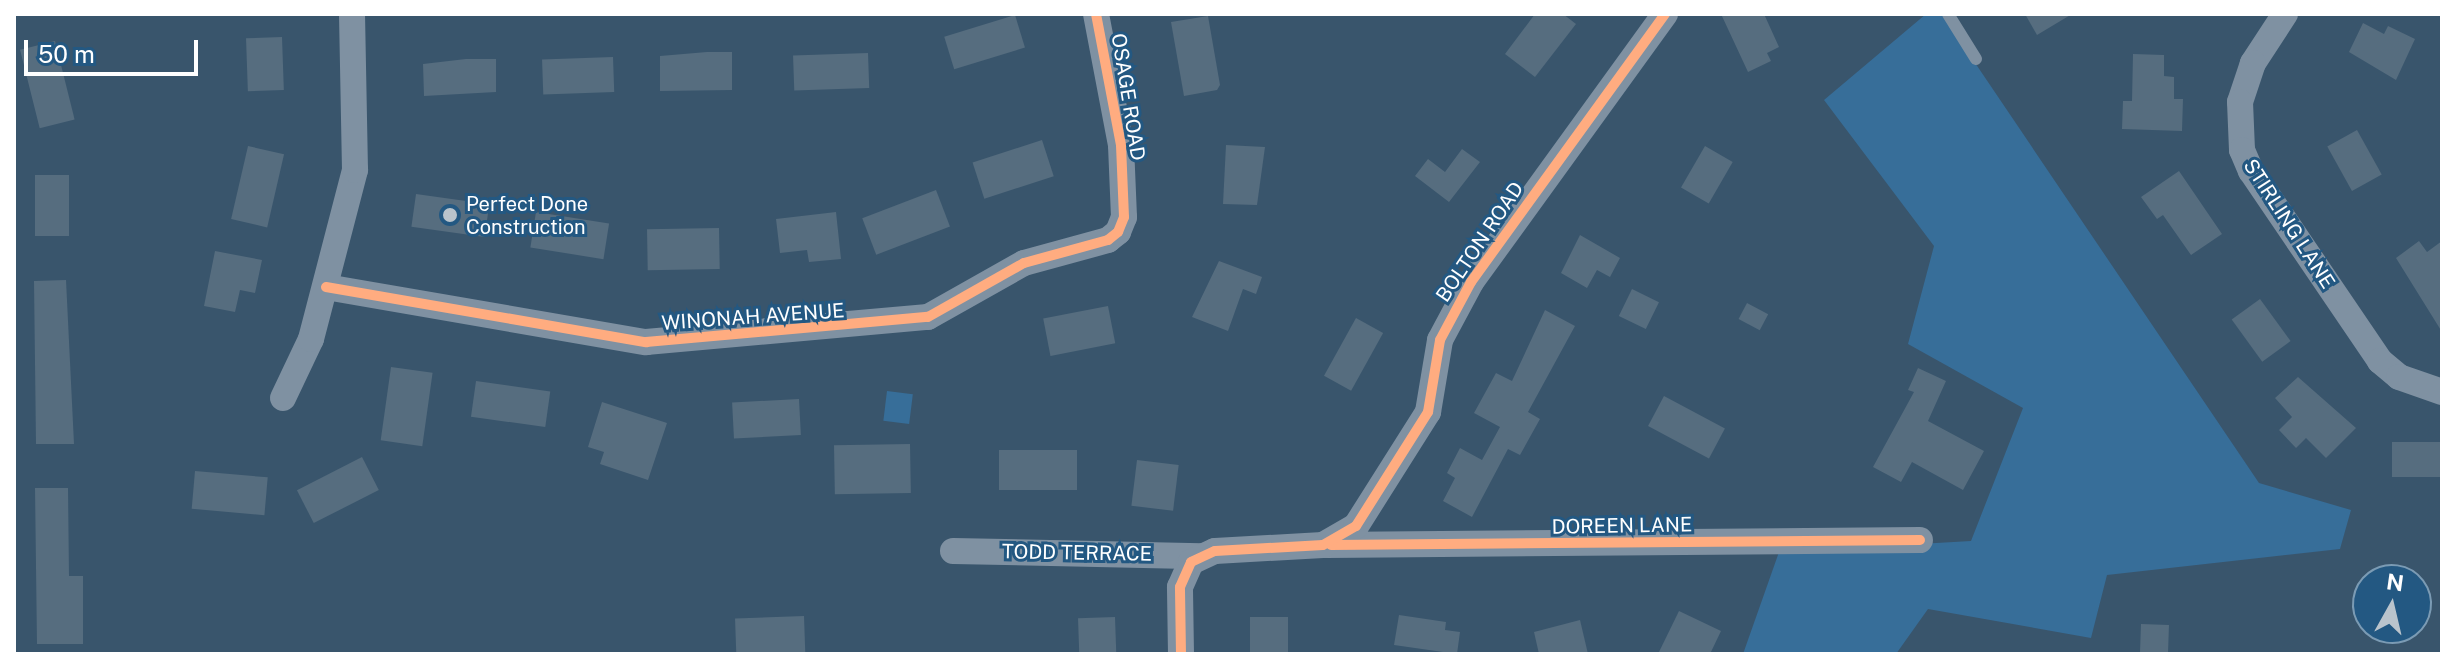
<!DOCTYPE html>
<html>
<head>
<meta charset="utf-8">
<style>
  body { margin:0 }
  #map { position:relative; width:2456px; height:668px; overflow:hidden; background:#39556c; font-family:"Public Sans",sans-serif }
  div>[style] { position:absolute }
  .green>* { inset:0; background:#376e99; transform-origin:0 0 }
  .building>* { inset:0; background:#566d7f; transform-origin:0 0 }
  .service>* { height:12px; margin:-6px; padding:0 6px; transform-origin:6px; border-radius:6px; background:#7f91a2 }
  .minor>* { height:26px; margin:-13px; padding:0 13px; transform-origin:13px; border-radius:13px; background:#7f91a2 }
  .cycleway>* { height:10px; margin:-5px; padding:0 5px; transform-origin:5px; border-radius:5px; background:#ffac80 }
  .dots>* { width:22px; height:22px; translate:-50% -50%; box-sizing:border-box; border:4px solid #235882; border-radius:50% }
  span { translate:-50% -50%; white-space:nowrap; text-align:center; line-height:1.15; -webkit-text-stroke:6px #235882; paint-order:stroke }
  .street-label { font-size:20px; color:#fff }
  .poi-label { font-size:20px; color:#fff }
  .left { translate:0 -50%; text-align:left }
  .frame { position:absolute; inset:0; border:16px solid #fff; pointer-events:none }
  .north { position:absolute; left:2352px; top:564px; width:80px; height:80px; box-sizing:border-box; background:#235882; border:2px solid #7b9bb4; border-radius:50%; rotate:8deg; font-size:22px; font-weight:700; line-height:32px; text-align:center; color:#fff }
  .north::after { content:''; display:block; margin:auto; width:28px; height:36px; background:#bac4cc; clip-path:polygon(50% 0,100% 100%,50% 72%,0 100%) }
  .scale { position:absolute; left:24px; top:40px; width:174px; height:36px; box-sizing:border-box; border:4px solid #fff; border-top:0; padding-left:10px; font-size:24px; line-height:28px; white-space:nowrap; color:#fff; -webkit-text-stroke:6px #235882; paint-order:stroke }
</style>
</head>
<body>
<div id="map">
  <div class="green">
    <div style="clip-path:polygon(1926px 14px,1942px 14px,2259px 483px,2351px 510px,2340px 549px,2107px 575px,2091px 638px,1928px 609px,1896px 654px,1743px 654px,1779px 552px,1971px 541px,2023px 408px,1908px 344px,1934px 246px,1824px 100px)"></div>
    <div style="left:887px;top:391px;width:26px;height:30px;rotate:7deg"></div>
  </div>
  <div class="building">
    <div style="clip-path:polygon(1535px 14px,1563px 14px,1576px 24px,1535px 77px,1505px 54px)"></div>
    <div style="clip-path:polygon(1721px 14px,1764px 14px,1779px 47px,1767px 53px,1771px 61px,1748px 72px)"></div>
    <div style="clip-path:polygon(2025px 14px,2072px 14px,2037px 35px)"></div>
    <div style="left:1015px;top:15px;width:34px;height:74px;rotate:73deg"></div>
    <div style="clip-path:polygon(1208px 16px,1220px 85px,1217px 90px,1184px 96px,1171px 22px)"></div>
    <div style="clip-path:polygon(2363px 23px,2384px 34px,2388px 26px,2415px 39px,2396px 80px,2349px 52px)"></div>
    <div style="left:282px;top:37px;width:53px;height:36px;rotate:88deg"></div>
    <div style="left:55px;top:41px;width:81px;height:36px;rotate:76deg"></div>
    <div style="clip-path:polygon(707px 52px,732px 52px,732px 90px,660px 91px,660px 56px)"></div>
    <div style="left:868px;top:53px;width:35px;height:75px;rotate:88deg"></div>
    <div style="clip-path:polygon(2133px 54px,2164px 55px,2164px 76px,2174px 77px,2174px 99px,2183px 99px,2182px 131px,2122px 129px,2123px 101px,2132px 101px)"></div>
    <div style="left:613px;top:57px;width:35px;height:71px;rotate:88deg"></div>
    <div style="clip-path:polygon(466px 59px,496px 59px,496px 92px,424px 96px,423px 64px)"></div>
    <div style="left:2357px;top:130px;width:51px;height:34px;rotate:61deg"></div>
    <div style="left:1042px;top:140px;width:38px;height:73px;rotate:72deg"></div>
    <div style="clip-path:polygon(1226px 145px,1265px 147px,1257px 205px,1223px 204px)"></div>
    <div style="left:248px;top:146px;width:37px;height:75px;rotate:13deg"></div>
    <div style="left:1705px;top:146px;width:32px;height:48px;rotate:30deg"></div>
    <div style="clip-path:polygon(1462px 149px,1480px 162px,1449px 202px,1415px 176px,1428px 159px,1445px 172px)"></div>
    <div style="clip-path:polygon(2179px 171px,2222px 234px,2191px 255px,2163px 215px,2157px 219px,2141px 197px)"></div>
    <div style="left:35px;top:175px;width:34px;height:61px"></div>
    <div style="left:936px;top:190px;width:39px;height:79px;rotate:69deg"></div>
    <div style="left:416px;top:194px;width:74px;height:33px;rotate:8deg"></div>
    <div style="left:536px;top:212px;width:74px;height:36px;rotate:9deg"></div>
    <div style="clip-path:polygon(836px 212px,841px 259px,809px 262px,807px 250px,780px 253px,776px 219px)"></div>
    <div style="left:719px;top:228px;width:41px;height:72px;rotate:89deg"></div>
    <div style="clip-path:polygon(1580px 235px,1620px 258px,1610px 277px,1597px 270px,1587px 288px,1561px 273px)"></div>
    <div style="clip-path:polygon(2419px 241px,2427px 252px,2442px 241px,2442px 332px,2396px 258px)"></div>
    <div style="clip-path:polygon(215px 251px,262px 260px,255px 293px,240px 290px,235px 312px,204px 306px)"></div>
    <div style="clip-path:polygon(1219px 261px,1262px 277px,1256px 294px,1243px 289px,1228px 331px,1192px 317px)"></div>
    <div style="clip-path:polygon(66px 280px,74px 444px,36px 444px,34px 281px)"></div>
    <div style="left:1632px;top:289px;width:30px;height:30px;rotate:26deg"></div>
    <div style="left:2260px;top:299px;width:52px;height:35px;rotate:54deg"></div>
    <div style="left:1747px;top:303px;width:24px;height:18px;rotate:28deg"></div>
    <div style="left:1108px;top:306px;width:38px;height:66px;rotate:79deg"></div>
    <div style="clip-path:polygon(1545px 310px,1575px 326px,1528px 412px,1540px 419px,1520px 455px,1508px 449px,1472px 517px,1443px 501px,1455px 478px,1447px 473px,1460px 448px,1482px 460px,1500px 427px,1474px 413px,1496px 373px,1512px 381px)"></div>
    <div style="left:1356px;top:318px;width:31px;height:66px;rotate:29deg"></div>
    <div style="left:391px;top:367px;width:42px;height:74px;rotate:8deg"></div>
    <div style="clip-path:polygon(1918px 368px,1946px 381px,1928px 421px,1984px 451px,1963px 490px,1912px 462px,1901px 482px,1873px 467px,1914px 392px,1908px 390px)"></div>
    <div style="clip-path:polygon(2298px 377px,2356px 428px,2326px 458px,2306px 438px,2296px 448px,2279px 430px,2292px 417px,2275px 398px)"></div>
    <div style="left:476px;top:381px;width:75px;height:36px;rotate:8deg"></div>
    <div style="left:1664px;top:396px;width:69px;height:34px;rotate:28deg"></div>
    <div style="left:799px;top:399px;width:36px;height:67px;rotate:87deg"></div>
    <div style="clip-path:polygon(602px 402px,667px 423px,648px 480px,600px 464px,604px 452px,588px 447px)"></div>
    <div style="left:2442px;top:442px;width:35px;height:50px;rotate:90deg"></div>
    <div style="left:910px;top:444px;width:49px;height:76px;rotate:89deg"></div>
    <div style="left:999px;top:450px;width:78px;height:40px"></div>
    <div style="left:362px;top:457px;width:37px;height:73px;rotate:63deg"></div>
    <div style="left:1137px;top:460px;width:42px;height:46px;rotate:7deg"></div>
    <div style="left:195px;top:471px;width:73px;height:38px;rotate:5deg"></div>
    <div style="clip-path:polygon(35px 488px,68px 488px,69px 576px,83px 576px,83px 644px,37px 644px)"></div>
    <div style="clip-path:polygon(1679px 611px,1721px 631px,1710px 654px,1658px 654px)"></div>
    <div style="clip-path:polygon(1399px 615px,1446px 622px,1445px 630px,1460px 632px,1457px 654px,1394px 645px)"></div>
    <div style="left:804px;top:616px;width:38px;height:69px;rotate:88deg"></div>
    <div style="left:1115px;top:617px;width:37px;height:37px;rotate:88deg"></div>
    <div style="left:1250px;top:617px;width:38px;height:37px"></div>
    <div style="clip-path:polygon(1580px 620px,1588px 654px,1539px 654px,1534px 632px)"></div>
    <div style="left:2141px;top:624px;width:28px;height:30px;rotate:2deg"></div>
  </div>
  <div class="service">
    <div style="left:1948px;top:14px;width:53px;rotate:58.1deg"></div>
  </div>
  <div class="minor">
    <div style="left:2285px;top:14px;width:59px;rotate:123.1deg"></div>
    <div style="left:2253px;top:63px;width:41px;rotate:108.4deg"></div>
    <div style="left:2240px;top:102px;width:48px;rotate:87.6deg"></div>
    <div style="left:2242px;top:150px;width:23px;rotate:67deg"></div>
    <div style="left:2251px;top:171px;width:230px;rotate:55.8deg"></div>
    <div style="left:2380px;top:361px;width:25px;rotate:40deg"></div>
    <div style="left:2399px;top:377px;width:46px;rotate:19.2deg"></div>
    <div style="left:326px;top:287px;width:325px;rotate:9.8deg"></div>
    <div style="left:646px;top:342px;width:283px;rotate:-5.1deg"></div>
    <div style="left:928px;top:317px;width:110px;rotate:-29.4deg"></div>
    <div style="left:1024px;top:263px;width:87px;rotate:-15.3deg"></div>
    <div style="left:1108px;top:240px;width:13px;rotate:-39deg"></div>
    <div style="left:1118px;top:232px;width:16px;rotate:-68deg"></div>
    <div style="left:1124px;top:217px;width:72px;rotate:-92.4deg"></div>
    <div style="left:1121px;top:145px;width:133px;rotate:-100.8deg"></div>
    <div style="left:283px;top:398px;width:65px;rotate:-64.6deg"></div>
    <div style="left:311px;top:339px;width:175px;rotate:-75.4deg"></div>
    <div style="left:355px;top:170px;width:156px;rotate:-91.1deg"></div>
    <div style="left:1327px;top:545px;width:593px;rotate:-0.48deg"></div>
    <div style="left:953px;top:551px;width:248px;rotate:1.2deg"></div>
    <div style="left:1181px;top:654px;width:67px;rotate:-90.9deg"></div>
    <div style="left:1180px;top:587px;width:27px;rotate:-66deg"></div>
    <div style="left:1191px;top:562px;width:26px;rotate:-25deg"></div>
    <div style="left:1215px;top:551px;width:108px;rotate:-3.2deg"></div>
    <div style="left:1323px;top:545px;width:38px;rotate:-30deg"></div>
    <div style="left:1356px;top:526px;width:135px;rotate:-57.7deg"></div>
    <div style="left:1428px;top:412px;width:73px;rotate:-80.5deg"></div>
    <div style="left:1440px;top:340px;width:66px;rotate:-61.9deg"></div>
    <div style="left:1471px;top:282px;width:331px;rotate:-54.1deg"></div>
  </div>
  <div class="cycleway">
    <div style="left:326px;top:287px;width:325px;rotate:9.8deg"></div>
    <div style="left:646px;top:342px;width:283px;rotate:-5.1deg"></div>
    <div style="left:928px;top:317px;width:110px;rotate:-29.4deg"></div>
    <div style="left:1024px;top:263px;width:87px;rotate:-15.3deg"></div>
    <div style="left:1108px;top:240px;width:13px;rotate:-39deg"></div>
    <div style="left:1118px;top:232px;width:16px;rotate:-68deg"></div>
    <div style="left:1124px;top:217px;width:72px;rotate:-92.4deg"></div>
    <div style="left:1121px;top:145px;width:133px;rotate:-100.8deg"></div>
    <div style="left:1331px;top:545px;width:589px;rotate:-0.49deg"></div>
    <div style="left:1181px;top:654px;width:67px;rotate:-90.9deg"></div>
    <div style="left:1180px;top:587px;width:27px;rotate:-66deg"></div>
    <div style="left:1191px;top:562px;width:26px;rotate:-25deg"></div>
    <div style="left:1215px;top:551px;width:108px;rotate:-3.2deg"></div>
    <div style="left:1323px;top:545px;width:38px;rotate:-30deg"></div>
    <div style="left:1356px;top:526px;width:135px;rotate:-57.7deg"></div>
    <div style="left:1428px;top:412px;width:73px;rotate:-80.5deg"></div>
    <div style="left:1440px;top:340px;width:66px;rotate:-61.9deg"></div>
    <div style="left:1471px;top:282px;width:331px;rotate:-54.1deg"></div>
  </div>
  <div class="dots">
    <div style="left:450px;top:215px;background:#bac4cc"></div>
  </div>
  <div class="street-label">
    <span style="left:1128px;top:97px;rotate:81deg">OSAGE ROAD</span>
    <span style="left:2289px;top:224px;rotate:57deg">STIRLING LANE</span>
    <span style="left:1480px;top:242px;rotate:-56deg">BOLTON ROAD</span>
    <span style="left:753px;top:317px;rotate:-4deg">WINONAH AVENUE</span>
    <span style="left:1622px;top:526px;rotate:-1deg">DOREEN LANE</span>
    <span style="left:1077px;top:553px;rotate:1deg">TODD TERRACE</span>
  </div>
  <div class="poi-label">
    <span class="left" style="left:466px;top:216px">Perfect Done<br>Construction</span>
  </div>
  <div class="frame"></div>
  <div class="north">N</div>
  <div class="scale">50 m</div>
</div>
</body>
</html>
